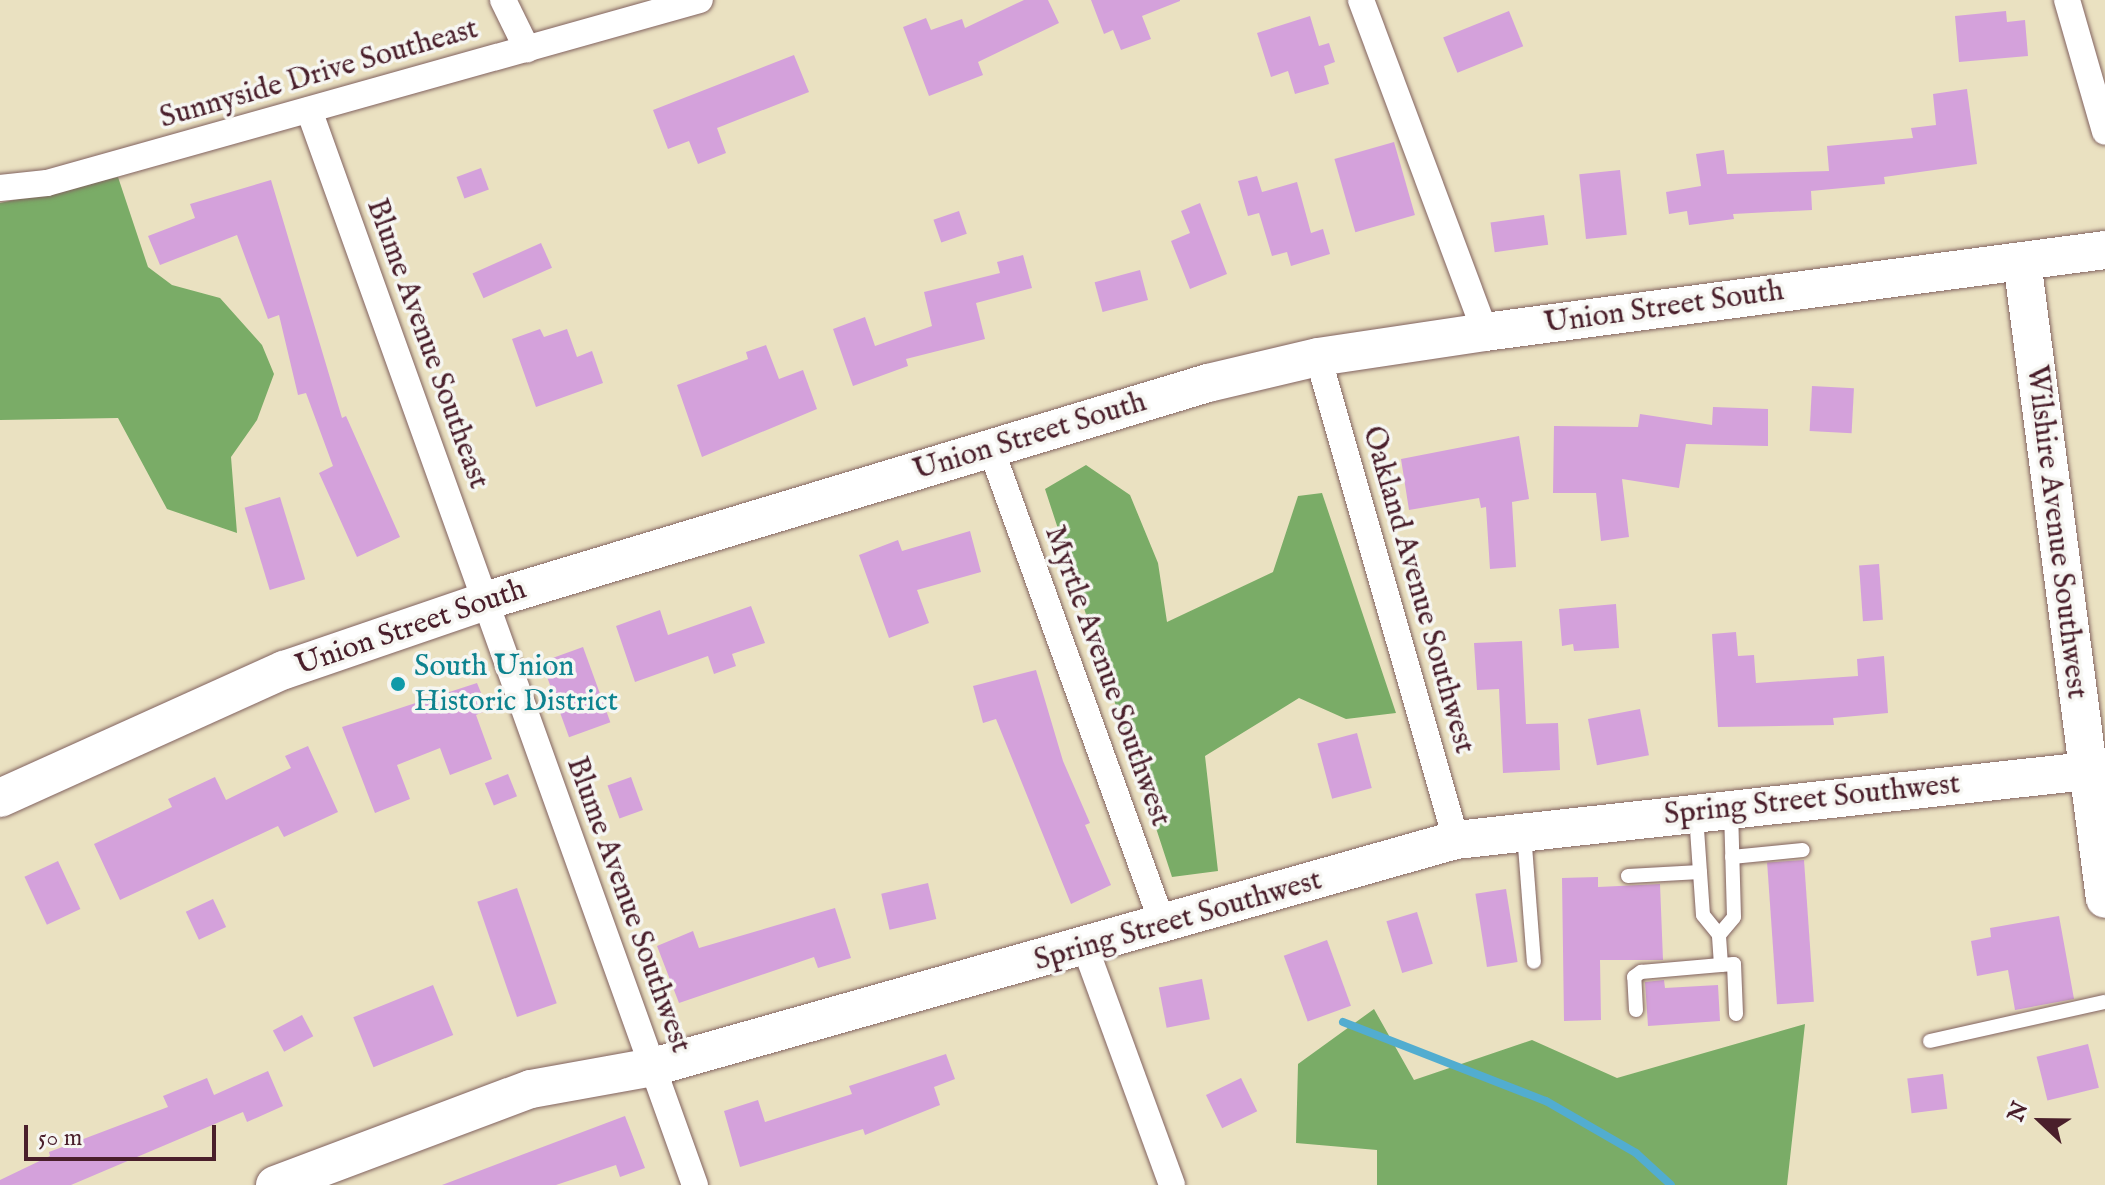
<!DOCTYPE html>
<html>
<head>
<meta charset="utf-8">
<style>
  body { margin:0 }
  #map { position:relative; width:2105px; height:1185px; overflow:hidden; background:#eae1c1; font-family:"IM FELL English",serif }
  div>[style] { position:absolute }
  .forest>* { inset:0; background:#7aac67 }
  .stream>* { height:8px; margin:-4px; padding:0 4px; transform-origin:4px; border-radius:4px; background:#52add0 }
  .building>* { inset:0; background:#d4a1db; transform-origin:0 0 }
  .roads { filter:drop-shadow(0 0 2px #826360) drop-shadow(0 0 2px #826360) }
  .lane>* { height:14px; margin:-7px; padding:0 7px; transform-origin:7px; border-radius:7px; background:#fff }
  .street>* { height:26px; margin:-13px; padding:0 13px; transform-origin:13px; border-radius:13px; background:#fff }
  .secondary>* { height:38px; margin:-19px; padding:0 19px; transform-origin:19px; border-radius:19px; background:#fff }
  .dots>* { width:22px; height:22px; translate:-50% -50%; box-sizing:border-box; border:4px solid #f6f6f2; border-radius:50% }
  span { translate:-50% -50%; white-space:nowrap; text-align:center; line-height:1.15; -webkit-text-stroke:7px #f6f6f2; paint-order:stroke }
  .street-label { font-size:30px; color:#4a1f2b }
  .culture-label { font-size:30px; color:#0d838f }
  .left { translate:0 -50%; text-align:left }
  .north { position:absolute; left:2001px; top:1081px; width:80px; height:80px; -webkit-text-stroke:6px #f6f6f2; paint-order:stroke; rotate:292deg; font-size:22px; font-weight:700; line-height:32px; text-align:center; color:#4a1f2b }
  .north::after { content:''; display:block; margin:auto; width:28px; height:36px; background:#4a1f2b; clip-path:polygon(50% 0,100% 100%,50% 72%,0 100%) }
  .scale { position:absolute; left:24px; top:1125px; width:192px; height:36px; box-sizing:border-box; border:4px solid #4a1f2b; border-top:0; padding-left:10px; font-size:24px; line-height:28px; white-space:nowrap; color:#4a1f2b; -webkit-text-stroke:6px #f6f6f2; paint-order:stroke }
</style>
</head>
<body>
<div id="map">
  <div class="forest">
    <div style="clip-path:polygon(118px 177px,148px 267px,172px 285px,220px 298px,262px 345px,274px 374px,257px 420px,231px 457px,237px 533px,167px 509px,118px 418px,0 420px,0 203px)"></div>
    <div style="clip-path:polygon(1086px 465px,1130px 495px,1158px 563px,1167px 622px,1273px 572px,1298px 496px,1322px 493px,1396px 713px,1346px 719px,1299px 698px,1205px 756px,1218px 871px,1172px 877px,1045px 489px)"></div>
    <div style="clip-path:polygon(1374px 1009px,1414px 1080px,1532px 1040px,1617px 1078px,1805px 1024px,1787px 1185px,1377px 1185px,1377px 1150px,1296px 1143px,1298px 1064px)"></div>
  </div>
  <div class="stream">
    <div style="left:1343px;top:1022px;width:218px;rotate:21.3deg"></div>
    <div style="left:1546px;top:1101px;width:104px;rotate:30deg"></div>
    <div style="left:1636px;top:1153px;width:47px;rotate:42.4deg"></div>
  </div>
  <div class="building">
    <div style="clip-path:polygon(1024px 0,1048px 0,1059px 23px,978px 62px,983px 75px,929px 96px,903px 27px,926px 18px,931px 30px,962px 19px,965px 28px)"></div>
    <div style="clip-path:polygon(1091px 0,1180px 0,1180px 1px,1142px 16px,1151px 39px,1121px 50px,1113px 30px,1104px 34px)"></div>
    <div style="left:1509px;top:11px;width:38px;height:71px;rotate:68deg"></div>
    <div style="clip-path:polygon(2006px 11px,2007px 22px,2025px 20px,2028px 56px,1959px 62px,1955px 16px)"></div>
    <div style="clip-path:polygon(1310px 16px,1319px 46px,1329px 43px,1335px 62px,1324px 66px,1329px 84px,1295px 94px,1288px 71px,1271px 77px,1257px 33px)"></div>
    <div style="clip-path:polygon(794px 55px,809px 92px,717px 128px,726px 153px,698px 164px,689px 141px,668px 149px,653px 110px)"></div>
    <div style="clip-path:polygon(1967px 89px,1977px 164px,1884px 177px,1885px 184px,1811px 191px,1812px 210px,1733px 214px,1734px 219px,1689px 225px,1687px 211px,1669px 214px,1666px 192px,1701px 186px,1696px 154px,1724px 150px,1727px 174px,1829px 171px,1827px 146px,1913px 138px,1911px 128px,1936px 125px,1933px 94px)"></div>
    <div style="left:1394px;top:142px;width:76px;height:62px;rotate:74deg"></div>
    <div style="left:481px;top:168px;width:23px;height:26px;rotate:70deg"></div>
    <div style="left:1620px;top:170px;width:65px;height:41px;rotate:84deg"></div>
    <div style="clip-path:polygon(1257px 176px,1262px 192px,1297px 182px,1311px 233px,1323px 229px,1330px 254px,1291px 266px,1287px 252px,1272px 256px,1259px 213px,1248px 216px,1238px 181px)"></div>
    <div style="clip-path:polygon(271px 180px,342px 418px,346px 416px,400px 537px,357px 557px,319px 473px,333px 466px,306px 393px,298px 395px,279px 315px,268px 319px,237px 235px,160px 265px,148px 236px,195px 218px,190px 204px)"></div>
    <div style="clip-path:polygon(1200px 203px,1227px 274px,1190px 289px,1171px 241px,1190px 233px,1181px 211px)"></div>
    <div style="left:959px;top:211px;width:24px;height:27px;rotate:71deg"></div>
    <div style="left:1544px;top:215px;width:30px;height:54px;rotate:82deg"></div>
    <div style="left:541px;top:243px;width:27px;height:75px;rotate:66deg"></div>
    <div style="clip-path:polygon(1023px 255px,1032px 288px,976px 303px,985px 339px,906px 359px,908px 366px,853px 386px,833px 329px,865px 317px,875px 346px,932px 326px,924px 292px,1000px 273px,997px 262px)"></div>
    <div style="left:1140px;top:270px;width:31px;height:47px;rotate:75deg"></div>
    <div style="clip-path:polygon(540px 329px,544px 337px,567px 329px,577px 357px,592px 351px,603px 383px,536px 407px,512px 339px)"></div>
    <div style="clip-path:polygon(766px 345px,779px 379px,803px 370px,817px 409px,702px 457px,677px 385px,748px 359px,746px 352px)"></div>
    <div style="left:1812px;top:386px;width:42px;height:45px;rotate:3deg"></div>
    <div style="clip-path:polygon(1713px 407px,1768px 409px,1768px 446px,1686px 444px,1679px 488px,1622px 479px,1629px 537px,1601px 541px,1596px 493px,1553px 493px,1554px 426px,1638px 427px,1640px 414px,1712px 425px)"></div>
    <div style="clip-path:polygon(1519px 436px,1529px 499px,1512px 502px,1516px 567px,1490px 569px,1486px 507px,1481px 508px,1479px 498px,1409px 510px,1401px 459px)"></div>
    <div style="left:280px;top:497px;width:86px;height:37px;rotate:73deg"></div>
    <div style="clip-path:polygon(970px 531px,981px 572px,917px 590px,929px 623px,889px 638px,859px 555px,898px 540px,902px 551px)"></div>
    <div style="left:1879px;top:564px;width:56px;height:20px;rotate:86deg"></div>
    <div style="clip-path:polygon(1616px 604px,1619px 648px,1574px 651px,1573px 644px,1562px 646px,1559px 609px)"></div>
    <div style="clip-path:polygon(751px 606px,765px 643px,732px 654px,736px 666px,714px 674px,708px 656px,635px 682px,616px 626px,660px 610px,668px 635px)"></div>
    <div style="clip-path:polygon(1736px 632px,1738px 656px,1754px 655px,1756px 683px,1858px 676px,1857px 659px,1884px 656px,1888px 713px,1833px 718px,1834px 725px,1718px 727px,1712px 634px)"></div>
    <div style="clip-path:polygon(1522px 641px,1526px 724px,1558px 723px,1560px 770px,1503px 773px,1499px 689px,1477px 690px,1474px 643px)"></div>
    <div style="left:583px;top:647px;width:80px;height:44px;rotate:70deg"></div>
    <div style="clip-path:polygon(1036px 670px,1063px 761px,1090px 823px,1085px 825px,1111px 885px,1071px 904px,996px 719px,983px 723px,973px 686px)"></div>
    <div style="clip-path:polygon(477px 683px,488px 710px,476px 715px,492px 759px,450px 775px,440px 748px,397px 765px,410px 799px,375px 813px,342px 727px)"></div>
    <div style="left:1640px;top:709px;width:47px;height:53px;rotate:79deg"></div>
    <div style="left:1357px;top:733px;width:57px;height:41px;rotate:75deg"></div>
    <div style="clip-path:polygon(308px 746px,338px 812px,284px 837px,278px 826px,120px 900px,94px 844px,172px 807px,168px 799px,215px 777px,226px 800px,291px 768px,285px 756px)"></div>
    <div style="left:508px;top:774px;width:24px;height:25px;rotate:68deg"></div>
    <div style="left:631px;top:777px;width:35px;height:25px;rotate:70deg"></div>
    <div style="left:1804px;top:860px;width:142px;height:37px;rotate:86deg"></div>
    <div style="left:58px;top:861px;width:53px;height:37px;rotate:65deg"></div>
    <div style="clip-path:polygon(1598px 877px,1598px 887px,1660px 884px,1663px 960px,1600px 960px,1601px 1020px,1564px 1021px,1562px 878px)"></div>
    <div style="left:928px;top:883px;width:37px;height:48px;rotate:77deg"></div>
    <div style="left:517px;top:888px;width:122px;height:42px;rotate:71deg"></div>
    <div style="left:1506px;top:889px;width:74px;height:31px;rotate:81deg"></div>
    <div style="left:213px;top:899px;width:31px;height:30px;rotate:65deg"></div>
    <div style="clip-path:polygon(835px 908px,851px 958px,818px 968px,814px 957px,679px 1003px,657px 946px,693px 931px,699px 948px)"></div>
    <div style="left:1417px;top:912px;width:54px;height:32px;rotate:73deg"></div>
    <div style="clip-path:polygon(2059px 916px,2074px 999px,2015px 1010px,2008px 970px,1977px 976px,1971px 941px,1991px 937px,1990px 928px)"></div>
    <div style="left:1327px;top:940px;width:70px;height:46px;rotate:70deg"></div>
    <div style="left:1202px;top:979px;width:41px;height:44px;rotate:79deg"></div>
    <div style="clip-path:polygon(1664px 980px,1665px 988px,1718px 985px,1720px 1021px,1648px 1026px,1645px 982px)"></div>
    <div style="left:433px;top:985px;width:54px;height:86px;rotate:68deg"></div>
    <div style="left:302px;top:1015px;width:24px;height:33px;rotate:62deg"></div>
    <div style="left:2088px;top:1044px;width:45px;height:53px;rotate:76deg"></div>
    <div style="clip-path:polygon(946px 1054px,955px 1079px,934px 1087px,940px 1105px,865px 1135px,863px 1129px,740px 1167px,724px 1111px,758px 1100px,765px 1122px,852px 1094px,849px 1086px)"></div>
    <div style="clip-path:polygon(268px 1071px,283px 1106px,247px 1122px,243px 1112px,71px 1185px,0 1185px,0 1180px,50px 1156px,49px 1152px,168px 1107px,163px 1096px,207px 1078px,214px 1095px)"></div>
    <div style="left:1943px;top:1074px;width:35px;height:36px;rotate:83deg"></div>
    <div style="left:1241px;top:1078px;width:37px;height:39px;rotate:64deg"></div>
    <div style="clip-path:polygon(625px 1116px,645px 1168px,620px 1177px,616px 1165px,556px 1185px,442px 1185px)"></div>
  </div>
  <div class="roads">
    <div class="lane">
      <div style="left:1696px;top:815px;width:100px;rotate:86deg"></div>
      <div style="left:1703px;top:915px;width:26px;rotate:51deg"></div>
      <div style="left:1719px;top:935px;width:23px;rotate:-50deg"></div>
      <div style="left:1734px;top:917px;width:106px;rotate:-91.6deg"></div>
      <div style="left:1524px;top:833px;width:129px;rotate:85.6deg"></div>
      <div style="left:1732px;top:857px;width:71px;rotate:-5.6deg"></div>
      <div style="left:1628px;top:876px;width:72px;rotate:-3.2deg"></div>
      <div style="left:1721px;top:965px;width:13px;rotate:-4deg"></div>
      <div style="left:1734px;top:964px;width:50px;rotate:87.7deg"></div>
      <div style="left:1636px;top:1010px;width:33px;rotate:-93deg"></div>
      <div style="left:1634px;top:977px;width:9px;rotate:-36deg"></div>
      <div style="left:1641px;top:972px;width:80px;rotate:-5deg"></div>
      <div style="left:1721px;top:965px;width:30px;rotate:-94deg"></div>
      <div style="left:1930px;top:1041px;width:179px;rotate:-12.6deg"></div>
    </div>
    <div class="street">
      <div style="left:503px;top:0;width:55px;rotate:63.9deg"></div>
      <div style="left:1361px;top:0;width:354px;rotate:69.5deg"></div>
      <div style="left:2067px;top:0;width:137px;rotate:73.9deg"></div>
      <div style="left:309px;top:110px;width:1142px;rotate:70.25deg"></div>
      <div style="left:0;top:188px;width:47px;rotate:-6.1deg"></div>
      <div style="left:47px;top:183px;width:678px;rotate:-15.66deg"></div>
      <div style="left:1318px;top:357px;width:502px;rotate:74.05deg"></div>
      <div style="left:991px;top:449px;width:506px;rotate:70.13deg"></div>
      <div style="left:1085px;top:947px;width:253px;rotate:69.9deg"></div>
    </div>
    <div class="secondary">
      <div style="left:2022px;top:261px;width:643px;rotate:82.59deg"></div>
      <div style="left:0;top:798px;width:312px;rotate:-24.3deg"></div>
      <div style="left:284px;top:670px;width:213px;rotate:-18.9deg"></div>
      <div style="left:485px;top:601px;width:755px;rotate:-16.78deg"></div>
      <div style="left:1208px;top:383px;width:113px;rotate:-13.3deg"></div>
      <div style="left:1318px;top:357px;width:169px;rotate:-8.5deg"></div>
      <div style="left:1485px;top:332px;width:625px;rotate:-7.53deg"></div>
      <div style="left:275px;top:1185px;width:273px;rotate:-20.6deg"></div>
      <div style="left:531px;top:1089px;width:124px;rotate:-10.2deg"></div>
      <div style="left:653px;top:1067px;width:834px;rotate:-15.79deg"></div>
      <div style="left:1456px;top:840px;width:653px;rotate:-6.24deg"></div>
    </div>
  </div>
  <div class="dots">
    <div style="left:398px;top:684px;background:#0f9aa8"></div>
  </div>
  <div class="street-label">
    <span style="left:319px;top:74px;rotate:-16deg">Sunnyside Drive Southeast</span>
    <span style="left:1664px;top:308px;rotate:-8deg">Union Street South</span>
    <span style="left:427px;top:344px;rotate:70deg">Blume Avenue Southeast</span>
    <span style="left:1030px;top:437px;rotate:-17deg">Union Street South</span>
    <span style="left:2056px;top:532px;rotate:83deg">Wilshire Avenue Southwest</span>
    <span style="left:1418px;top:590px;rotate:74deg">Oakland Avenue Southwest</span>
    <span style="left:411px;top:628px;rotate:-19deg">Union Street South</span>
    <span style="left:1107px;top:676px;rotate:70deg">Myrtle Avenue Southwest</span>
    <span style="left:1812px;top:800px;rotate:-6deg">Spring Street Southwest</span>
    <span style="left:628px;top:905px;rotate:70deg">Blume Avenue Southwest</span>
    <span style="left:1178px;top:921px;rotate:-16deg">Spring Street Southwest</span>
  </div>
  <div class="culture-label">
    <span class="left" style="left:414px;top:684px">South Union<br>Historic District</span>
  </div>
  <div class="north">N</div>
  <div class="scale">50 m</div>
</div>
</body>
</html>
